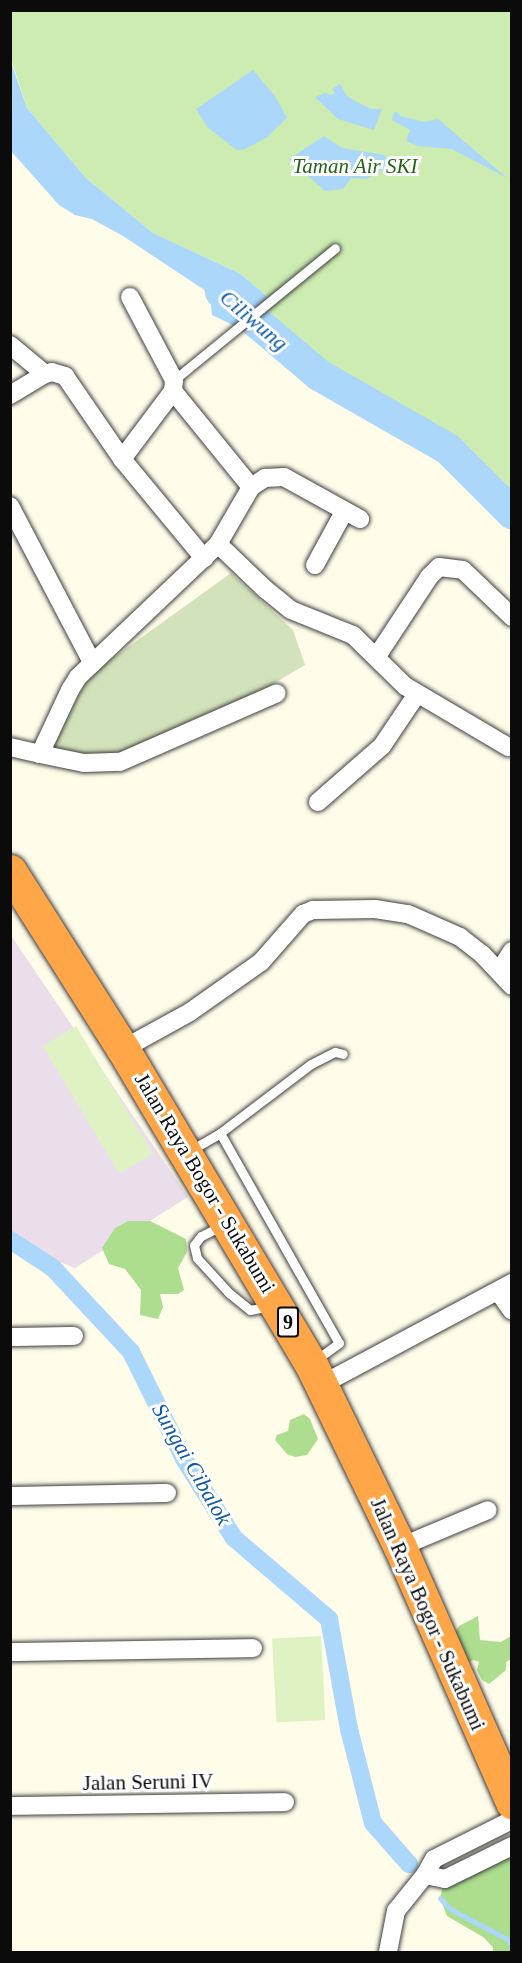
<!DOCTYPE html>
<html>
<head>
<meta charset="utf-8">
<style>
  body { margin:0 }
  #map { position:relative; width:522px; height:1963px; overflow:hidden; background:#fffcea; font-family:Georgia,serif }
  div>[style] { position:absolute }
  .industrial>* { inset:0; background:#ebdeeb }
  .green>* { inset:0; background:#ccecb1 }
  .forest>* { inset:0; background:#adde8f }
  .cemetery>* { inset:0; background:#d2e2ba }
  .pitch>* { inset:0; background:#dff2c3; transform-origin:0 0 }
  .water>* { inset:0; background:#aad7fa }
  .stream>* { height:5px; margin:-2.5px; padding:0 2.5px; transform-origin:2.5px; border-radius:2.5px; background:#aad7fa }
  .canal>* { height:18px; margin:-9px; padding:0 9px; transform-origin:9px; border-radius:9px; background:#aad7fa }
  .river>* { height:32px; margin:-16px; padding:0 16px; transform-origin:16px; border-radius:16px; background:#aad7fa }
  .roads { filter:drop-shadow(0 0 2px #3e3e3e) drop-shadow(0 0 2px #3e3e3e) }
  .lane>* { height:9px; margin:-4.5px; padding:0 4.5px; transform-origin:4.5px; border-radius:4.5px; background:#fff }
  .street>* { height:18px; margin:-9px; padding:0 9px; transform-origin:9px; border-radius:9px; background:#fff }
  .highway>* { height:33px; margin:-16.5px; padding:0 16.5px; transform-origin:16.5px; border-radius:16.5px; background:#ffa748 }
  span { translate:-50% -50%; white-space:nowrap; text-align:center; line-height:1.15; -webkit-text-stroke:6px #fff; paint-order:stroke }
  .shield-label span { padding:2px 4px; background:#fff; border:2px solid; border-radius:4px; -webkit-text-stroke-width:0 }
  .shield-label { font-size:20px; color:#0b0b0b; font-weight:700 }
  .park-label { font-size:21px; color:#236718; font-style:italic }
  .street-label { font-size:21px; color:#0b0b0b }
  .water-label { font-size:22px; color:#0d59a5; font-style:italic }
  .frame { position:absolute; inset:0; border:12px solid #0b0b0b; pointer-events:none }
</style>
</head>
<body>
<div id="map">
  <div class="industrial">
    <div style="clip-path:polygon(10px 934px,188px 1197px,75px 1268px,11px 1243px)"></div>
  </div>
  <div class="green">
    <div style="clip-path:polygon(10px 11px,511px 11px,511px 519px,452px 452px,316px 372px,251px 317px,271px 300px,241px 274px,153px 233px,86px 178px,27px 108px,11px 59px)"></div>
  </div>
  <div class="forest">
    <div style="clip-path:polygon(128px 1221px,150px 1221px,186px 1239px,187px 1252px,178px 1268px,184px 1290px,178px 1294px,160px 1294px,163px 1307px,158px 1319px,140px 1315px,141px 1290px,125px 1269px,109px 1264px,102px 1248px,115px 1228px)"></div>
    <div style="clip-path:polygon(304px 1414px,310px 1419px,318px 1439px,307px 1455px,295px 1457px,287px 1454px,275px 1440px,277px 1435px,288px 1431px,290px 1420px)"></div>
    <div style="clip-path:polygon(478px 1616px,480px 1640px,501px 1642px,511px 1636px,511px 1659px,506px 1662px,506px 1670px,489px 1684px,482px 1680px,477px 1670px,479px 1662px,473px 1660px,463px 1665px,453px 1636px,459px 1626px)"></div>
    <div style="clip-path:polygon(512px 1851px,511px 1952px,493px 1952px,493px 1947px,483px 1937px,447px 1916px,440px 1898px,445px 1879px)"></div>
  </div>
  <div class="cemetery">
    <div style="clip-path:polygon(231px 573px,293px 630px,305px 665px,203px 725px,121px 755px,50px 754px,88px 676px)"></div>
  </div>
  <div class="pitch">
    <div style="left:76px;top:1026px;width:149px;height:39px;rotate:59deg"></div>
    <div style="left:321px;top:1636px;width:84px;height:49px;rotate:87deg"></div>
  </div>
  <div class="water">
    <div style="clip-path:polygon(10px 59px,27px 108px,86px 178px,153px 233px,241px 274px,271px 300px,239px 328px,212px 315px,210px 297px,203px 289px,123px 236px,92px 219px,75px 215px,59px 205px,11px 151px)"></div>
    <div style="clip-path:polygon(253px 70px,275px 96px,287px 118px,266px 138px,245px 149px,237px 150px,208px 128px,196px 109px)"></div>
    <div style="clip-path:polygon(340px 84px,347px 96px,355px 101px,371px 109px,382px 109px,374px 130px,338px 119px,315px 97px,325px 93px,331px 95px,335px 93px,332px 89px)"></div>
    <div style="clip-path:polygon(395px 111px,401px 116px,424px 122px,438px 119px,507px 178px,452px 149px,418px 146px,406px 141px,410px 130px,392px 120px)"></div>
    <div style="clip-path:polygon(324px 136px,342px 148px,384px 155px,392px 164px,367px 179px,351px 178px,343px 189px,325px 191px,289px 159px)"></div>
  </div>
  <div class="stream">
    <div style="left:440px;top:1898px;width:15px;rotate:48deg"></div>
    <div style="left:450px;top:1909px;width:67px;rotate:27.7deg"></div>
    <div style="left:509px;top:1940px;width:9px;rotate:72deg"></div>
  </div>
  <div class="canal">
    <div style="left:10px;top:1240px;width:51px;rotate:33.1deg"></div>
    <div style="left:53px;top:1268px;width:115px;rotate:47.1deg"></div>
    <div style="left:131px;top:1352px;width:119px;rotate:63.6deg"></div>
    <div style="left:184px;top:1459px;width:93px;rotate:57.7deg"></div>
    <div style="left:234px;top:1538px;width:125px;rotate:40.5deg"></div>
    <div style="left:329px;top:1619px;width:112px;rotate:79.7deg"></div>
    <div style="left:349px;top:1729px;width:97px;rotate:75.7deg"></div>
    <div style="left:373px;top:1823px;width:55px;rotate:48.7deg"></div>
  </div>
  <div class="river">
    <div style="left:221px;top:292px;width:128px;rotate:40.3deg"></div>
    <div style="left:319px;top:375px;width:149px;rotate:29.8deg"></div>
    <div style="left:448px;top:449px;width:91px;rotate:45deg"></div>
  </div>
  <div class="roads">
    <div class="lane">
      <div style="left:174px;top:380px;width:208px;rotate:-39.3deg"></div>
      <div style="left:220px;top:1133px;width:241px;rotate:60.5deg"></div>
      <div style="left:339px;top:1343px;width:29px;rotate:144deg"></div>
      <div style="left:191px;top:1150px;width:34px;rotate:-30deg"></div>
      <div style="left:220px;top:1133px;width:114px;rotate:-37.2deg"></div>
      <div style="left:311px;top:1064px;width:27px;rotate:-27deg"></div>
      <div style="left:335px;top:1052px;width:8px;rotate:14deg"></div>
      <div style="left:221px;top:1226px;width:22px;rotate:153deg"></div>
      <div style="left:201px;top:1236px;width:11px;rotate:128deg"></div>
      <div style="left:194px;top:1245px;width:13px;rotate:77deg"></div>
      <div style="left:197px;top:1258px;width:47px;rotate:47.6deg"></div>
      <div style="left:229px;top:1293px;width:27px;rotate:39deg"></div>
      <div style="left:250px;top:1310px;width:20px;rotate:-11deg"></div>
    </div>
    <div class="street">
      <div style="left:10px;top:345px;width:45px;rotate:39.6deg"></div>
      <div style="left:10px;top:395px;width:41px;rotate:-31deg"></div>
      <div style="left:45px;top:374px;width:7px;rotate:-16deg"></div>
      <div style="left:52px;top:372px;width:14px;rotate:17deg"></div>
      <div style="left:65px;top:376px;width:101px;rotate:55.5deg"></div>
      <div style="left:122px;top:459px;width:129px;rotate:50.4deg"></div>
      <div style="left:122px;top:459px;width:85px;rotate:-53.1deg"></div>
      <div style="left:251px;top:487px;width:17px;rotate:-33deg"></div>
      <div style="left:265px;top:478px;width:19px;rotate:-3deg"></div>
      <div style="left:284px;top:477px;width:87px;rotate:28.9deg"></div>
      <div style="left:10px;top:506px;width:176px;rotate:62.3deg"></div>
      <div style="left:218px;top:544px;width:65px;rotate:43.8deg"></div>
      <div style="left:265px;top:589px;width:33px;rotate:39deg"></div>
      <div style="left:291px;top:610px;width:67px;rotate:22deg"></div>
      <div style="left:353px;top:635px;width:73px;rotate:44.4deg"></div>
      <div style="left:405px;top:686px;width:120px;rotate:30.6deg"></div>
      <div style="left:315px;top:565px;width:60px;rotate:-61.3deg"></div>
      <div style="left:377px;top:656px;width:95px;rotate:-56.6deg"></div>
      <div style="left:429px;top:577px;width:14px;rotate:-45deg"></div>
      <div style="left:439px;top:567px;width:24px;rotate:7deg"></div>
      <div style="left:463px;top:570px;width:68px;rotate:43.8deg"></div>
      <div style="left:10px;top:747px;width:31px;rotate:13deg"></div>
      <div style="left:40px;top:754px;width:71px;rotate:-64.9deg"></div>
      <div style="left:70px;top:690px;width:15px;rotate:-58deg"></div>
      <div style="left:78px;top:677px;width:193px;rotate:-43.5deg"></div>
      <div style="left:218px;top:544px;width:66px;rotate:-59.9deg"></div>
      <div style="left:251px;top:487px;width:124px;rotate:-129.1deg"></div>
      <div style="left:173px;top:391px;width:11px;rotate:-85deg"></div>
      <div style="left:174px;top:380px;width:94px;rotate:-117.9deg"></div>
      <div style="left:40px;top:754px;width:45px;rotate:11.6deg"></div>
      <div style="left:84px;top:763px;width:36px;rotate:-2deg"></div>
      <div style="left:120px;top:762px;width:171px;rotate:-23.7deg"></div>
      <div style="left:318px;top:802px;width:85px;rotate:-41.2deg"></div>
      <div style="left:382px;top:746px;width:63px;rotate:-56.1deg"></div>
      <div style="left:499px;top:971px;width:24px;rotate:-57deg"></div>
      <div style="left:123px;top:1049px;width:77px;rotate:-28.9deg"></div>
      <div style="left:190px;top:1012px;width:87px;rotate:-35.2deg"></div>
      <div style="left:261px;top:962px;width:64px;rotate:-48.8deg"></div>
      <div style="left:303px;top:914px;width:11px;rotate:-22deg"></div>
      <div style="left:313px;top:910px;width:62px;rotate:-0.9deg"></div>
      <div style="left:375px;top:909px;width:33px;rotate:9deg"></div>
      <div style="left:408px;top:914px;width:57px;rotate:23.9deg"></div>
      <div style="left:460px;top:937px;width:28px;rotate:38deg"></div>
      <div style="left:482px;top:954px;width:44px;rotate:46.8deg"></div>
      <div style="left:498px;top:1291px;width:24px;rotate:55deg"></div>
      <div style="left:10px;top:1337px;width:64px;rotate:-0.9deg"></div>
      <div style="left:321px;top:1385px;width:217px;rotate:-28.1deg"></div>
      <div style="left:10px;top:1496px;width:157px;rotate:-1.1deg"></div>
      <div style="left:400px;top:1547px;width:95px;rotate:-22.8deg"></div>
      <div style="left:10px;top:1652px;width:243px;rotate:-0.9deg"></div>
      <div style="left:10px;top:1806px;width:275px;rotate:-0.8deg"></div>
      <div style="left:425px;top:1875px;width:20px;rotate:11deg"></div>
      <div style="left:445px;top:1879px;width:75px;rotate:-26.2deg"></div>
      <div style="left:388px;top:1952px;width:42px;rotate:-79deg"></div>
      <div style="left:396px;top:1911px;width:46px;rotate:-51.1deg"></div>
      <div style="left:425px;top:1875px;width:18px;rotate:-61deg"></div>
      <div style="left:434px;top:1859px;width:87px;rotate:-26.6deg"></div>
    </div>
    <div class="highway">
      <div style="left:10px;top:871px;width:211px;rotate:57.6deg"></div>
      <div style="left:123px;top:1049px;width:367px;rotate:59.2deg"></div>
      <div style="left:311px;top:1364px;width:203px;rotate:64.1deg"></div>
      <div style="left:400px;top:1547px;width:279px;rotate:66.3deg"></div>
    </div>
  </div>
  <div class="shield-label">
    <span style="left:288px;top:1322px">9</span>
  </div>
  <div class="park-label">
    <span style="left:355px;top:166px">Taman Air SKI</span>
  </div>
  <div class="street-label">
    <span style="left:205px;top:1183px;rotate:59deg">Jalan Raya Bogor - Sukabumi</span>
    <span style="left:428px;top:1614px;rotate:66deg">Jalan Raya Bogor - Sukabumi</span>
    <span style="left:148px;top:1782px;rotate:-1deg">Jalan Seruni IV</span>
  </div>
  <div class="water-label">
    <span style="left:254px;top:320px;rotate:40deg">Ciliwung</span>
    <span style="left:192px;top:1464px;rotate:60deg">Sungai Cibalok</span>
  </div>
  <div class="frame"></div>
</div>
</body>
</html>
